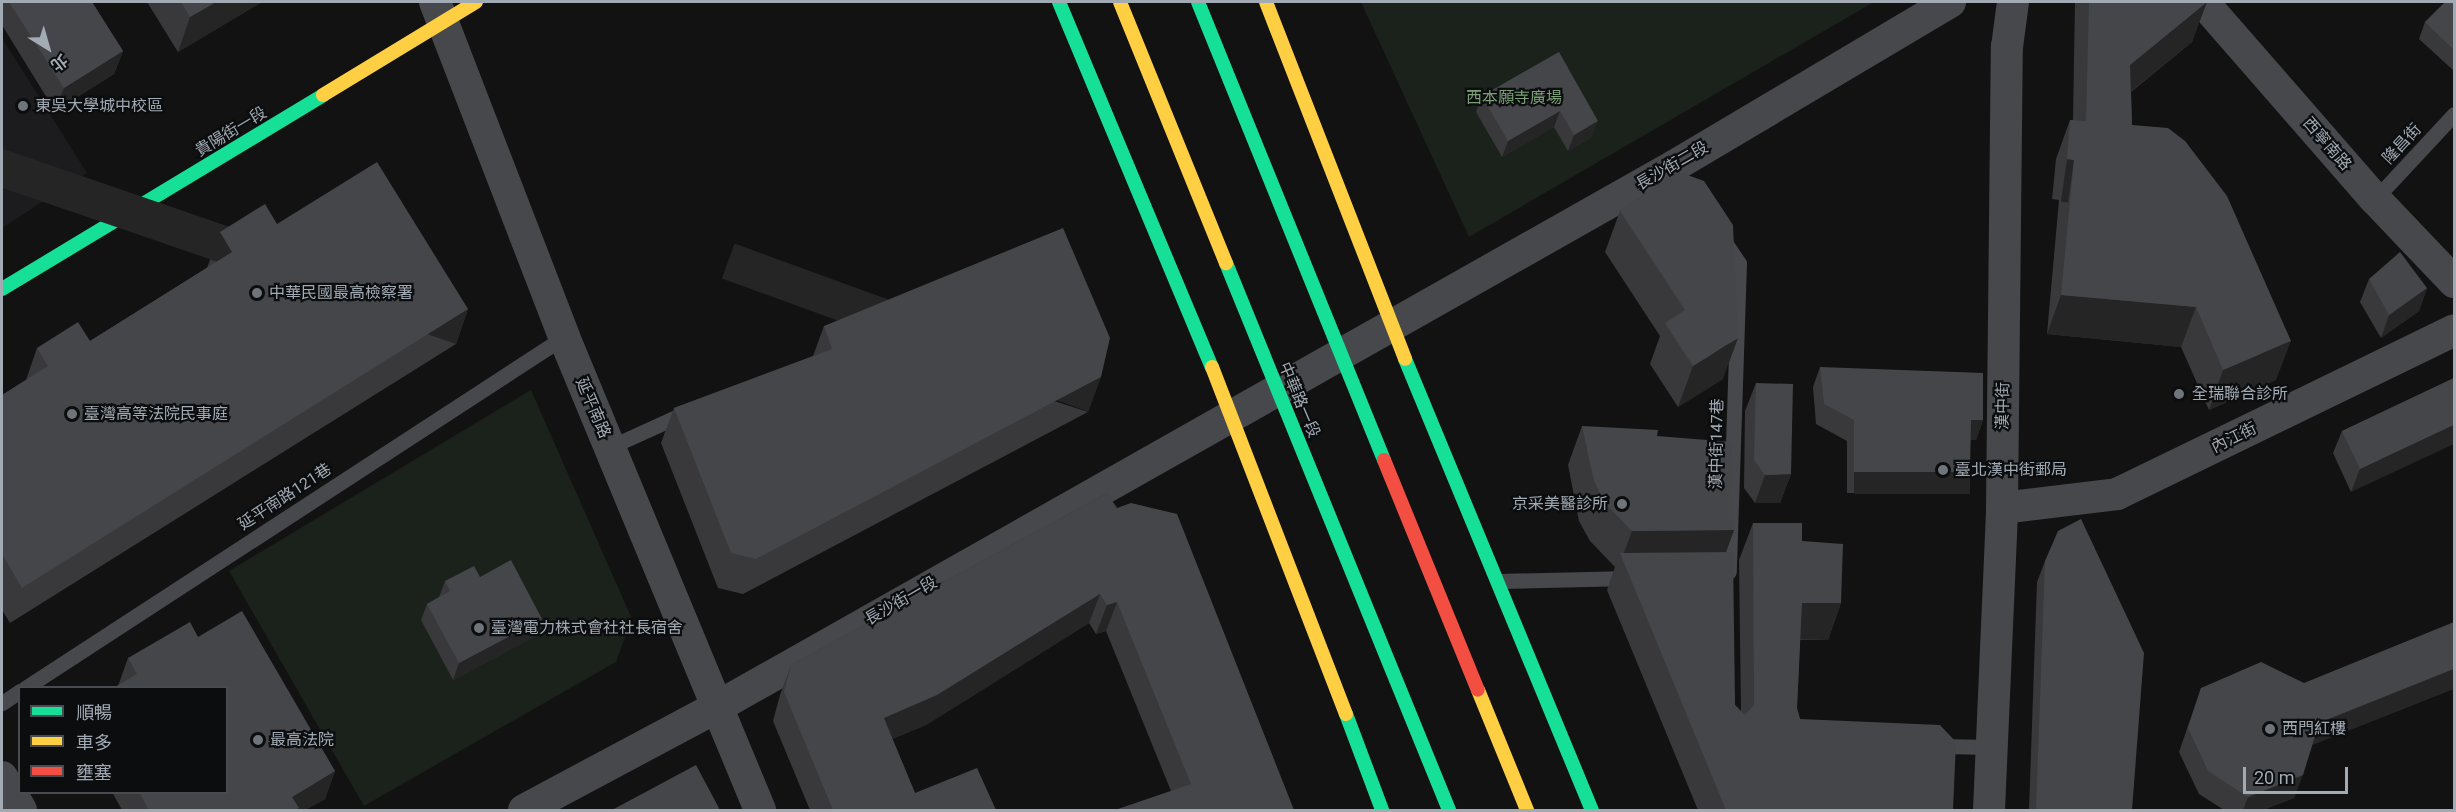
<!DOCTYPE html>
<html>
<head>
<meta charset="utf-8">
<style>
  body { margin:0 }
  #map { position:relative; width:2456px; height:812px; overflow:hidden; background:#121212; font-family:Roboto,"Noto Sans TC",sans-serif }
  div>[style] { position:absolute }
  .built>* { inset:0; background:#1c1c1e }
  .green>* { inset:0; background:#1b211b }
  .lane>* { height:15px; margin:-7.5px; padding:0 7.5px; transform-origin:7.5px; border-radius:7.5px; background:#46484b }
  .street>* { height:32px; margin:-16px; padding:0 16px; transform-origin:16px; border-radius:16px; background:#46484b }
  .fast>* { height:14px; margin:-7px; padding:0 7px; transform-origin:7px; border-radius:7px; background:#16e098 }
  .slow>* { height:14px; margin:-7px; padding:0 7px; transform-origin:7px; border-radius:7px; background:#ffcf43 }
  .jam>* { height:14px; margin:-7px; padding:0 7px; transform-origin:7px; border-radius:7px; background:#f24e42 }
  .wall>* { inset:0; background:#39393c }
  .shaded-wall>* { inset:0; background:#252526; transform-origin:0 0 }
  .building>* { inset:0; background:#444649 }
  .dots>* { width:16px; height:16px; translate:-50% -50%; box-sizing:border-box; border:3px solid #0c0d0e; border-radius:50% }
  span { translate:-50% -50%; white-space:nowrap; text-align:center; line-height:1.15; -webkit-text-stroke:4.5px #0c0d0e; paint-order:stroke }
  .park-label { font-size:16px; color:#7ba078 }
  .poi-label { font-size:16px; color:#a2aab4 }
  .left { translate:0 -50%; text-align:left }
  .right { translate:-100% -50%; text-align:right }
  .street-label { font-size:16px; color:#a2aab4 }
  .frame { position:absolute; inset:0; border:3px solid #a2aab4; pointer-events:none }
  .legend { position:absolute; left:18px; top:686px; width:210px; height:108px; box-sizing:border-box; background:#0c0d0e; border:2px solid #484c50; margin:0; padding:8px 10px; list-style:none; font-size:18px; color:#a2aab4 }
  .legend li { display:flex; align-items:center; gap:12px; height:30px }
  .legend b { width:30px; border:2px solid #484c50 }
  .north { position:absolute; left:18px; top:18px; width:60px; height:60px; -webkit-text-stroke:4px #0c0d0e; paint-order:stroke; rotate:143deg; font-size:16px; font-weight:700; line-height:24px; text-align:center; color:#a2aab4 }
  .north::after { content:''; display:block; margin:auto; width:21px; height:27px; background:#a2aab4; clip-path:polygon(50% 0,100% 100%,50% 72%,0 100%) }
  .scale { position:absolute; left:2243px; top:767px; width:105px; height:27px; box-sizing:border-box; border:3px solid #a2aab4; border-top:0; padding-left:8px; font-size:18px; line-height:21px; white-space:nowrap; color:#a2aab4; -webkit-text-stroke:4px #0c0d0e; paint-order:stroke }
</style>
</head>
<body>
<div id="map">
  <div class="built">
    <div style="clip-path:polygon(2px 38px,87px 173px,2px 228px)"></div>
  </div>
  <div class="green">
    <div style="clip-path:polygon(1361px 2px,1874px 2px,1469px 237px)"></div>
    <div style="clip-path:polygon(531px 390px,632px 619px,616px 662px,364px 806px,229px 571px)"></div>
  </div>
  <div class="lane">
    <div style="left:2375px;top:199px;width:116px;rotate:-47.1deg"></div>
    <div style="left:1722px;top:238px;width:30px;rotate:56deg"></div>
    <div style="left:1739px;top:263px;width:309px;rotate:91.9deg"></div>
    <div style="left:610px;top:447px;width:85px;rotate:-24.4deg"></div>
    <div style="left:1498px;top:581px;width:132px;rotate:-1.3deg"></div>
    <div style="left:25px;top:688px;width:643px;rotate:-33.07deg"></div>
    <div style="left:2px;top:703px;width:22px;rotate:-34deg"></div>
    <div style="left:1937px;top:746px;width:57px;rotate:1deg"></div>
  </div>
  <div class="street">
    <div style="left:435px;top:2px;width:359px;rotate:68.9deg"></div>
    <div style="left:564px;top:337px;width:512px;rotate:67.49deg"></div>
    <div style="left:2203px;top:2px;width:262px;rotate:48.9deg"></div>
    <div style="left:2375px;top:199px;width:115px;rotate:46.4deg"></div>
    <div style="left:2002px;top:508px;width:116px;rotate:-6.9deg"></div>
    <div style="left:2117px;top:494px;width:375px;rotate:-25.9deg"></div>
    <div style="left:2px;top:777px;width:38px;rotate:60deg"></div>
    <div style="left:524px;top:810px;width:219px;rotate:-28.1deg"></div>
    <div style="left:717px;top:707px;width:1099px;rotate:-29.48deg"></div>
    <div style="left:1674px;top:166px;width:321px;rotate:-30.7deg"></div>
    <div style="left:1989px;top:810px;width:302px;rotate:-87.5deg"></div>
    <div style="left:2002px;top:508px;width:461px;rotate:-89.4deg"></div>
    <div style="left:2007px;top:47px;width:45px;rotate:-82.4deg"></div>
  </div>
  <div class="fast">
    <div style="left:1059px;top:2px;width:396px;rotate:67.3deg"></div>
    <div style="left:1198px;top:2px;width:494px;rotate:67.9deg"></div>
    <div style="left:1226px;top:263px;width:591px;rotate:67.82deg"></div>
    <div style="left:2px;top:289px;width:375px;rotate:-31.1deg"></div>
    <div style="left:1405px;top:359px;width:488px;rotate:67.5deg"></div>
    <div style="left:1346px;top:714px;width:103px;rotate:69.4deg"></div>
  </div>
  <div class="slow">
    <div style="left:1120px;top:2px;width:282px;rotate:67.9deg"></div>
    <div style="left:1266px;top:2px;width:383px;rotate:68.7deg"></div>
    <div style="left:323px;top:95px;width:179px;rotate:-31.3deg"></div>
    <div style="left:1212px;top:367px;width:372px;rotate:68.9deg"></div>
    <div style="left:1478px;top:690px;width:130px;rotate:67.8deg"></div>
  </div>
  <div class="jam">
    <div style="left:1384px;top:460px;width:248px;rotate:67.8deg"></div>
  </div>
  <div class="wall">
    <div style="clip-path:polygon(2px 2px,92px 2px,123px 51px,114px 74px,55px 111px,2px 25px)"></div>
    <div style="clip-path:polygon(147px 2px,262px 2px,178px 52px)"></div>
    <div style="clip-path:polygon(2075px 2px,2206px 2px,2192px 42px,2131px 92px,2132px 125px,2276px 380px,2209px 410px,2181px 347px,2047px 334px,2059px 200px,2052px 199px,2056px 159px,2070px 120px,2073px 120px)"></div>
    <div style="clip-path:polygon(2454px 2px,2454px 71px,2419px 39px,2425px 22px)"></div>
    <div style="clip-path:polygon(1559px 52px,1592px 137px,1568px 151px,1554px 127px,1502px 157px,1476px 112px,1482px 96px)"></div>
    <div style="clip-path:polygon(1679px 172px,1723px 379px,1678px 407px,1650px 364px,1660px 336px,1605px 252px,1620px 211px)"></div>
    <div style="clip-path:polygon(277px 224px,468px 309px,456px 344px,10px 623px,2px 610px,2px 395px,26px 380px,37px 348px,90px 341px,207px 268px,220px 232px)"></div>
    <div style="clip-path:polygon(2369px 279px,2427px 288px,2419px 311px,2381px 338px,2360px 302px)"></div>
    <div style="clip-path:polygon(824px 326px,1088px 412px,743px 594px,718px 588px,661px 443px,674px 408px,813px 356px)"></div>
    <div style="clip-path:polygon(1820px 367px,1983px 420px,1976px 440px,1970px 440px,1963px 493px,1847px 493px,1847px 441px,1816px 424px,1813px 387px)"></div>
    <div style="clip-path:polygon(2454px 378px,2351px 492px,2333px 453px,2342px 431px)"></div>
    <div style="clip-path:polygon(1756px 383px,1791px 474px,1780px 503px,1755px 503px,1744px 488px,1745px 411px)"></div>
    <div style="clip-path:polygon(1582px 426px,1728px 520px,1734px 530px,1726px 552px,1735px 705px,1741px 711px,1739px 560px,1753px 523px,1802px 541px,1841px 603px,1828px 640px,1800px 640px,1797px 708px,1800px 719px,1953px 810px,1698px 810px,1607px 590px,1615px 567px,1590px 541px,1579px 521px,1568px 465px)"></div>
    <div style="clip-path:polygon(1107px 493px,1294px 810px,1171px 791px,1106px 631px,1096px 634px,1089px 623px,926px 725px,892px 739px,915px 793px,996px 810px,810px 810px,773px 721px,780px 695px,791px 665px)"></div>
    <div style="clip-path:polygon(2045px 561px,2132px 810px,2029px 810px,2037px 582px)"></div>
    <div style="clip-path:polygon(480px 577px,536px 636px,453px 680px,421px 620px,427px 604px,439px 597px,445px 581px)"></div>
    <div style="clip-path:polygon(198px 637px,335px 771px,325px 799px,305px 810px,122px 810px,112px 792px,226px 792px,118px 686px,128px 658px)"></div>
    <div style="clip-path:polygon(2201px 688px,2312px 746px,2294px 798px,2263px 810px,2224px 810px,2199px 794px,2179px 752px)"></div>
  </div>
  <div class="shaded-wall">
    <div style="clip-path:polygon(216px 2px,262px 2px,178px 52px,190px 17px)"></div>
    <div style="clip-path:polygon(2207px 2px,2192px 42px,2115px 104px,2130px 65px)"></div>
    <div style="clip-path:polygon(123px 51px,114px 74px,55px 111px,64px 88px)"></div>
    <div style="clip-path:polygon(1560px 111px,1554px 127px,1502px 157px,1508px 141px)"></div>
    <div style="clip-path:polygon(1598px 121px,1592px 137px,1568px 151px,1574px 135px)"></div>
    <div style="left:2067px;top:159px;width:7px;height:43px;rotate:8deg"></div>
    <div style="clip-path:polygon(2427px 288px,2419px 311px,2381px 338px,2389px 315px)"></div>
    <div style="clip-path:polygon(2061px 295px,2196px 307px,2181px 347px,2047px 334px)"></div>
    <div style="left:468px;top:309px;width:37px;height:526px;rotate:109deg"></div>
    <div style="clip-path:polygon(1738px 338px,1723px 379px,1678px 407px,1693px 366px)"></div>
    <div style="clip-path:polygon(2291px 341px,2276px 380px,2209px 410px,2223px 370px)"></div>
    <div style="left:1101px;top:377px;width:37px;height:390px;rotate:110deg"></div>
    <div style="clip-path:polygon(1971px 420px,1983px 420px,1976px 440px,1963px 440px)"></div>
    <div style="clip-path:polygon(2454px 425px,2454px 444px,2351px 492px,2360px 469px)"></div>
    <div style="left:1854px;top:472px;width:116px;height:22px"></div>
    <div style="clip-path:polygon(1791px 474px,1780px 503px,1755px 503px,1765px 475px)"></div>
    <div style="clip-path:polygon(1734px 530px,1720px 569px,1622px 558px,1632px 531px)"></div>
    <div style="clip-path:polygon(1100px 594px,1089px 623px,926px 725px,873px 747px,884px 718px)"></div>
    <div style="clip-path:polygon(1117px 602px,1106px 631px,1096px 634px,1107px 605px)"></div>
    <div style="clip-path:polygon(1802px 603px,1841px 603px,1828px 640px,1789px 639px)"></div>
    <div style="clip-path:polygon(542px 619px,536px 636px,453px 680px,459px 663px)"></div>
    <div style="clip-path:polygon(2454px 669px,2454px 689px,2310px 746px,2319px 723px)"></div>
    <div style="clip-path:polygon(335px 771px,325px 799px,305px 810px,287px 810px,292px 797px)"></div>
    <div style="clip-path:polygon(2303px 775px,2294px 798px,2263px 810px,2243px 810px,2248px 797px)"></div>
  </div>
  <div class="building">
    <div style="clip-path:polygon(9px 2px,92px 2px,123px 51px,64px 88px)"></div>
    <div style="clip-path:polygon(181px 2px,216px 2px,190px 17px)"></div>
    <div style="clip-path:polygon(2089px 2px,2207px 2px,2130px 65px,2132px 125px,2168px 128px,2185px 141px,2227px 196px,2291px 341px,2223px 370px,2196px 307px,2061px 295px,2074px 160px,2067px 159px,2070px 120px,2086px 121px)"></div>
    <div style="clip-path:polygon(2445px 2px,2454px 2px,2454px 50px,2425px 22px)"></div>
    <div style="clip-path:polygon(1559px 52px,1598px 121px,1574px 135px,1560px 111px,1508px 141px,1482px 96px)"></div>
    <div style="clip-path:polygon(377px 162px,468px 309px,22px 588px,2px 554px,2px 395px,48px 366px,37px 348px,78px 322px,90px 341px,232px 252px,220px 232px,265px 204px,277px 224px)"></div>
    <div style="clip-path:polygon(1679px 172px,1704px 181px,1733px 225px,1738px 338px,1693px 366px,1665px 323px,1685px 310px,1620px 211px)"></div>
    <div style="clip-path:polygon(1063px 228px,1110px 338px,1101px 377px,756px 559px,731px 553px,674px 408px,832px 349px,824px 326px)"></div>
    <div style="clip-path:polygon(2400px 252px,2427px 288px,2389px 315px,2369px 279px)"></div>
    <div style="clip-path:polygon(1820px 367px,1983px 373px,1983px 420px,1971px 420px,1970px 472px,1854px 472px,1854px 420px,1824px 404px)"></div>
    <div style="clip-path:polygon(2454px 378px,2454px 425px,2360px 469px,2342px 431px)"></div>
    <div style="clip-path:polygon(1756px 383px,1793px 384px,1791px 474px,1765px 475px,1754px 460px)"></div>
    <div style="clip-path:polygon(1582px 426px,1658px 430px,1657px 436px,1732px 442px,1728px 520px,1734px 520px,1734px 530px,1632px 531px,1604px 502px,1594px 481px)"></div>
    <div style="clip-path:polygon(1107px 493px,1117px 508px,1131px 503px,1177px 514px,1294px 810px,1115px 810px,1191px 784px,1117px 602px,1107px 605px,1100px 594px,937px 695px,884px 718px,915px 793px,977px 768px,996px 810px,833px 810px,784px 692px,791px 665px)"></div>
    <div style="clip-path:polygon(2081px 519px,2144px 653px,2132px 810px,2036px 810px,2045px 561px,2058px 531px)"></div>
    <div style="clip-path:polygon(1753px 523px,1802px 523px,1802px 541px,1843px 544px,1841px 603px,1802px 603px,1797px 708px,1800px 719px,1940px 725px,1956px 742px,1953px 810px,1726px 810px,1620px 553px,1733px 552px,1735px 705px,1745px 715px,1754px 705px)"></div>
    <div style="clip-path:polygon(511px 560px,542px 619px,459px 663px,427px 604px,450px 591px,445px 581px,474px 566px,480px 577px)"></div>
    <div style="clip-path:polygon(242px 611px,335px 771px,292px 797px,299px 808px,295px 810px,149px 810px,139px 792px,226px 792px,226px 687px,115px 687px,137px 674px,128px 658px,190px 622px,198px 637px)"></div>
    <div style="clip-path:polygon(2454px 622px,2454px 669px,2319px 723px,2303px 775px,2248px 797px,2208px 771px,2188px 728px,2201px 688px,2261px 662px,2304px 683px)"></div>
    <div style="clip-path:polygon(696px 765px,720px 810px,612px 810px)"></div>
  </div>
  <div class="dots">
    <div style="left:23px;top:106px;background:#70757b"></div>
    <div style="left:257px;top:293px;background:#70757b"></div>
    <div style="left:2179px;top:394px;background:#70757b"></div>
    <div style="left:72px;top:414px;background:#70757b"></div>
    <div style="left:1943px;top:470px;background:#70757b"></div>
    <div style="left:1622px;top:504px;background:#70757b"></div>
    <div style="left:479px;top:628px;background:#70757b"></div>
    <div style="left:2270px;top:729px;background:#70757b"></div>
    <div style="left:258px;top:740px;background:#70757b"></div>
  </div>
  <div class="park-label">
    <span style="left:1514px;top:98px">西本願寺廣場</span>
  </div>
  <div class="poi-label">
    <span class="left" style="left:35px;top:106px">東吳大學城中校區</span>
    <span class="left" style="left:269px;top:293px">中華民國最高檢察署</span>
    <span class="left" style="left:2192px;top:394px">全瑞聯合診所</span>
    <span class="left" style="left:84px;top:414px">臺灣高等法院民事庭</span>
    <span class="left" style="left:1955px;top:470px">臺北漢中街郵局</span>
    <span class="right" style="left:1608px;top:504px">京采美醫診所</span>
    <span class="left" style="left:491px;top:628px">臺灣電力株式會社社長宿舍</span>
    <span class="left" style="left:2282px;top:729px">西門紅樓</span>
    <span class="left" style="left:270px;top:740px">最高法院</span>
  </div>
  <div class="street-label">
    <span style="left:231px;top:132px;rotate:-31deg">貴陽街一段</span>
    <span style="left:2327px;top:144px;rotate:49deg">西寧南路</span>
    <span style="left:2402px;top:144px;rotate:-47deg">隆昌街</span>
    <span style="left:1672px;top:166px;rotate:-30deg">長沙街二段</span>
    <span style="left:1299px;top:400px;rotate:67deg">中華路一段</span>
    <span style="left:2003px;top:406px;rotate:-89deg">漢中街</span>
    <span style="left:593px;top:408px;rotate:67deg">延平南路</span>
    <span style="left:2234px;top:438px;rotate:-26deg">內江街</span>
    <span style="left:1717px;top:444px;rotate:-89deg">漢中街147巷</span>
    <span style="left:285px;top:497px;rotate:-33deg">延平南路121巷</span>
    <span style="left:901px;top:601px;rotate:-30deg">長沙街一段</span>
  </div>
  <div class="frame"></div>
  <ul class="legend">
  <li><b style="height:8px;background:#16e098"></b>順暢</li>
  <li><b style="height:8px;background:#ffcf43"></b>車多</li>
  <li><b style="height:8px;background:#f24e42"></b>壅塞</li>
  </ul>
  <div class="north">北</div>
  <div class="scale">20 m</div>
</div>
</body>
</html>
